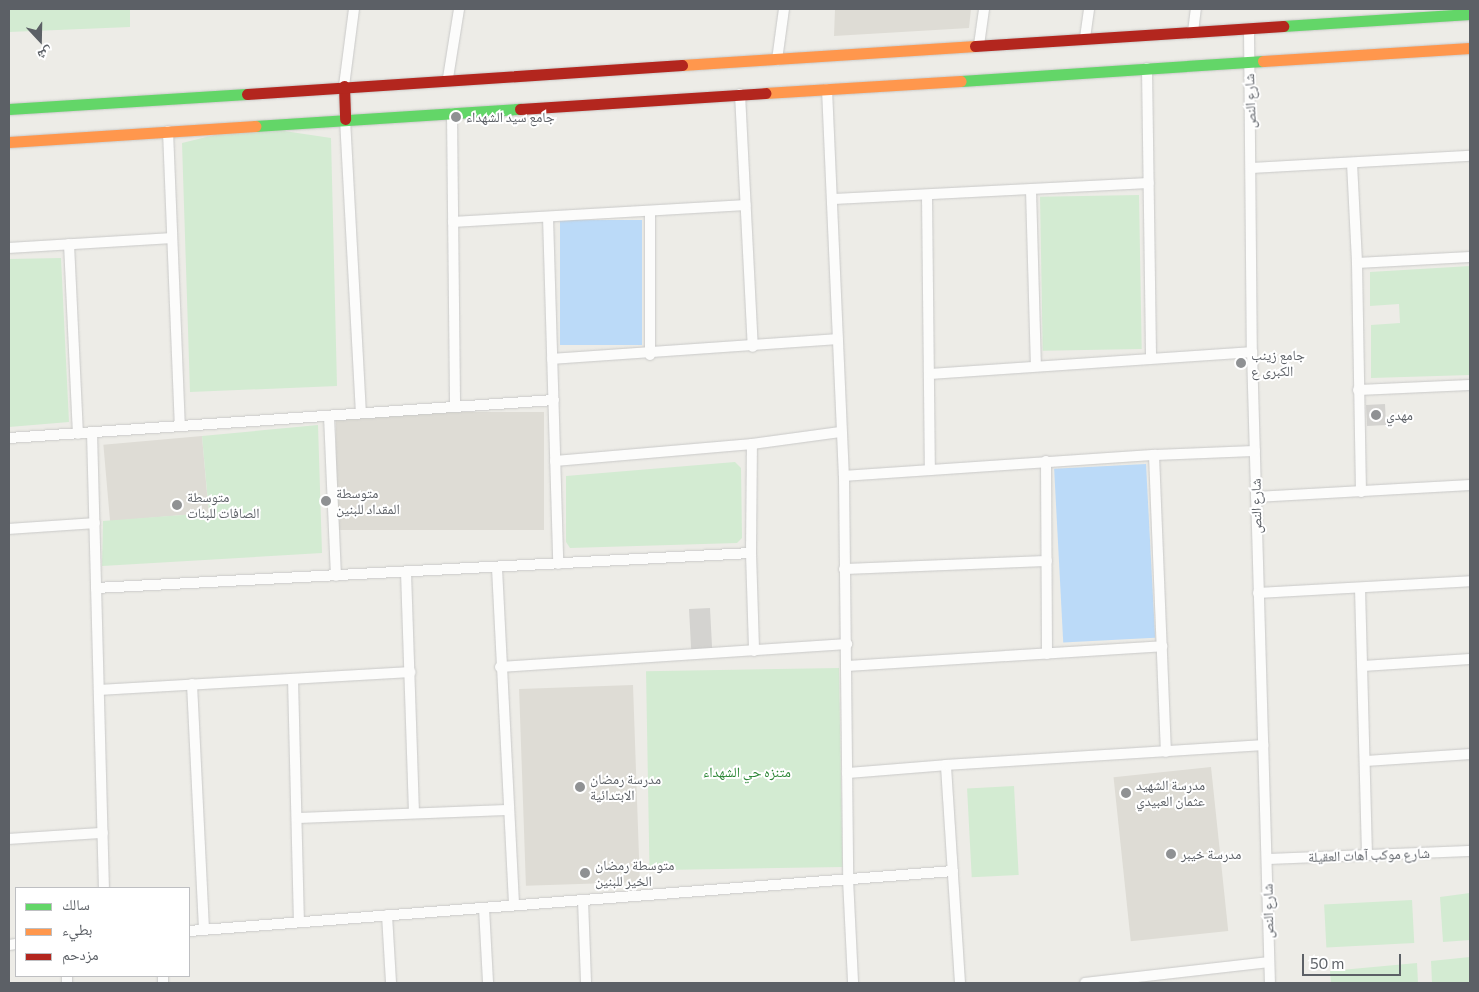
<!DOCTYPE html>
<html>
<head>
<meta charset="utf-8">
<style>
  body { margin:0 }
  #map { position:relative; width:1479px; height:992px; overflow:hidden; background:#edece7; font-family:Commissioner,"Noto Naskh Arabic",sans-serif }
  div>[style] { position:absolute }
  .education>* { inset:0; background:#dedcd5; transform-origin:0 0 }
  .green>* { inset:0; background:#d3ebd2; transform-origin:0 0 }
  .water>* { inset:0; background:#bbdaf8; transform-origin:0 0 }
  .building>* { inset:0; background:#d4d3d0; transform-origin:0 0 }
  .roads { filter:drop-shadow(0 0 1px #c9c9c8) drop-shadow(0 0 1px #c9c9c8) }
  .street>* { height:10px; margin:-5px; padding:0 5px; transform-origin:5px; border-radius:5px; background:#fcfcfb }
  .fast>* { height:11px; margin:-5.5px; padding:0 5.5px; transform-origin:5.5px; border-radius:5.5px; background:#63d668 }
  .slow>* { height:11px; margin:-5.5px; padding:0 5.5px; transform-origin:5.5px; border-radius:5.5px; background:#ff974d }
  .jam>* { height:11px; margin:-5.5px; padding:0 5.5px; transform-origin:5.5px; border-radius:5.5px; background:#b3261e }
  .dots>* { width:14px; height:14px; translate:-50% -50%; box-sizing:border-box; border:2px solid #fff; border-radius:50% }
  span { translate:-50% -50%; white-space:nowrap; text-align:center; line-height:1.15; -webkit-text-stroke:4px #fff; paint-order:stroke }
  .street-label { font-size:14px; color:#5c6066 }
  .poi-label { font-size:14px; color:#5c6066 }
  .left { translate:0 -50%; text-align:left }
  .park-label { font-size:14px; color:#2b8635 }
  .frame { position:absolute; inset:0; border:10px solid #5c6066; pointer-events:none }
  .legend { position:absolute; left:15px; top:887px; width:175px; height:90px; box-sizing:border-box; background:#fff; border:1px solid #bebfc2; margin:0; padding:6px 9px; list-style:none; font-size:15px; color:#5c6066 }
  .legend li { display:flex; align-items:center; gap:10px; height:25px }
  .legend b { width:25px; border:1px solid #bebfc2 }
  .north { position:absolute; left:15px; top:15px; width:50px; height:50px; -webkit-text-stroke:4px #fff; paint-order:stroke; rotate:159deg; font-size:14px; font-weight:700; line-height:20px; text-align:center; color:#5c6066 }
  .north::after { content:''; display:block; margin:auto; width:18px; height:22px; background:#5c6066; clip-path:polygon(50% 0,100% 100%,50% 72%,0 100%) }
  .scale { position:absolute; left:1302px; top:954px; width:99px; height:22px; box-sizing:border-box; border:2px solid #5c6066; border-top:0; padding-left:6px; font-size:15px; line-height:18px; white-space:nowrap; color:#5c6066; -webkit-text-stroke:4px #fff; paint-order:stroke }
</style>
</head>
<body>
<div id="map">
  <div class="education">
    <div style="clip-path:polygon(835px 9px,971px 9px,969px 28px,834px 36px)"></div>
    <div style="left:544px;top:412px;width:118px;height:208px;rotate:90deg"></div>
    <div style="left:202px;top:436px;width:77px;height:99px;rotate:85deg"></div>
    <div style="left:633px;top:685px;width:197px;height:114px;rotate:88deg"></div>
    <div style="left:1211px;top:767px;width:165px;height:98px;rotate:84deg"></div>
  </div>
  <div class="green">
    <div style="clip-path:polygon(9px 9px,130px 9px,130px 27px,9px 32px)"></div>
    <div style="clip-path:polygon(251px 126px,331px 138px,337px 386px,190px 392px,182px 143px)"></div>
    <div style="left:1139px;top:195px;width:154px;height:99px;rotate:89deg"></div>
    <div style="clip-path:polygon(61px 258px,69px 422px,9px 427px,9px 259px)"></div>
    <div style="clip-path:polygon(1470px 266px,1470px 375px,1371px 378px,1371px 325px,1400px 323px,1399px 304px,1370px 306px,1370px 272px)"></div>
    <div style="clip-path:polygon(318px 425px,322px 553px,102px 566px,103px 521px,209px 513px,202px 436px)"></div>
    <div style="clip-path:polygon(735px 462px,741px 468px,742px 538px,737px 543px,570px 548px,566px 542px,566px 476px)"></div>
    <div style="left:839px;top:668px;width:199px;height:193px;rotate:89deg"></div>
    <div style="left:1014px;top:786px;width:89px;height:47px;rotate:87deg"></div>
    <div style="clip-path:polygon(1470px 893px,1470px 940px,1443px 942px,1440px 897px)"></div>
    <div style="left:1412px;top:900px;width:43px;height:88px;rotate:87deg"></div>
    <div style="clip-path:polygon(1470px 957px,1470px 983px,1432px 983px,1431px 961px)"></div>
    <div style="clip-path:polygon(1417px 963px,1418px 983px,1331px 983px,1330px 971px)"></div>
  </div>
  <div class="water">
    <div style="left:642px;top:220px;width:125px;height:82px;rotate:90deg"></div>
    <div style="left:1146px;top:464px;width:174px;height:92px;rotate:87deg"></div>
  </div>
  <div class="building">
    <div style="left:1385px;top:404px;width:21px;height:19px;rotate:87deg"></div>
    <div style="left:710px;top:608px;width:42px;height:21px;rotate:87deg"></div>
  </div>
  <div class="roads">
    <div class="street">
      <div style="left:1249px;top:29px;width:323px;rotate:89.5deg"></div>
      <div style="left:1252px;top:352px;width:631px;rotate:88.37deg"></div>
      <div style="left:1193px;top:32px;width:23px;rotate:-83deg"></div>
      <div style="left:1085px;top:38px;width:29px;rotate:-82deg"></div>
      <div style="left:979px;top:45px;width:36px;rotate:-82deg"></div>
      <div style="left:777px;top:60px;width:51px;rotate:-82.2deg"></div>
      <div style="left:1147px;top:68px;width:290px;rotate:89.2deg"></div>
      <div style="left:448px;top:78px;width:70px;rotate:-80.9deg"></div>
      <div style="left:344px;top:86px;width:78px;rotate:-82.6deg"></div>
      <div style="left:827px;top:89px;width:387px;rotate:87.5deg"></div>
      <div style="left:844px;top:476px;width:403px;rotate:89.4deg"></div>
      <div style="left:848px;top:879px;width:104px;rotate:87.2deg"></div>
      <div style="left:740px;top:94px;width:253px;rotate:87.1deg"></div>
      <div style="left:452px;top:113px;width:294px;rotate:89.4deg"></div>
      <div style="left:345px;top:119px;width:294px;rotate:86.9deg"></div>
      <div style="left:168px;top:131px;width:295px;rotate:87.7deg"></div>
      <div style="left:1352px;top:163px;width:100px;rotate:87.1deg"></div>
      <div style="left:1357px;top:263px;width:229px;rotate:89deg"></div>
      <div style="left:1252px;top:168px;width:218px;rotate:-3.2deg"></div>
      <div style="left:1031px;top:190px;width:175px;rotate:88.4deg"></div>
      <div style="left:927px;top:195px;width:273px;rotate:89.4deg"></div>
      <div style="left:834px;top:199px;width:315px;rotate:-2.9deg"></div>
      <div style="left:650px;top:211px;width:144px;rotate:90deg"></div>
      <div style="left:548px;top:217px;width:347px;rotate:88.3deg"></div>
      <div style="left:453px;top:222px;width:293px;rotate:-3.3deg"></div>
      <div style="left:69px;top:244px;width:190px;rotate:87.3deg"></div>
      <div style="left:9px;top:248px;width:163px;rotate:-3.5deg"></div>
      <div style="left:1357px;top:263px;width:113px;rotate:-3deg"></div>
      <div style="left:552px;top:359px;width:286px;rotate:-4deg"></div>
      <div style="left:931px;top:374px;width:322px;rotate:-3.9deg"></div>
      <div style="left:1358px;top:390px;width:112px;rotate:-2.6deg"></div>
      <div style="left:329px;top:416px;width:160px;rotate:87.5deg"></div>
      <div style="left:92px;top:432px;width:456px;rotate:88.5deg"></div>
      <div style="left:9px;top:438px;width:546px;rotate:-3.99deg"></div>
      <div style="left:1154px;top:455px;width:101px;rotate:-2.3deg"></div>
      <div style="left:555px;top:461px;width:198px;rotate:-4.9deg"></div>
      <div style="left:752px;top:444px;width:89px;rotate:-7.8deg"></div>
      <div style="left:1046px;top:461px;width:193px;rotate:89.7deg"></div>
      <div style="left:844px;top:476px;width:311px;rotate:-3.9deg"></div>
      <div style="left:1154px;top:455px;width:297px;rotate:87.7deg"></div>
      <div style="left:1256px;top:497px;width:214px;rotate:-3.2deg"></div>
      <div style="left:9px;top:529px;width:86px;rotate:-4deg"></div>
      <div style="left:751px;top:553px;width:98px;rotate:88.2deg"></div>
      <div style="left:497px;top:568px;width:337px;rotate:87.1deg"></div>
      <div style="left:844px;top:569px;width:203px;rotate:-2.3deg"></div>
      <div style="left:406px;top:572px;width:239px;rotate:88.1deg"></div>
      <div style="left:96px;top:588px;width:656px;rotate:-3.06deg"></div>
      <div style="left:751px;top:553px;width:109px;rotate:-89.5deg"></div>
      <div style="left:1360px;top:588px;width:267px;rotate:88.5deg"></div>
      <div style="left:1258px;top:593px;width:212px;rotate:-3.2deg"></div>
      <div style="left:847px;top:666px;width:316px;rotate:-3.6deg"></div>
      <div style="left:1363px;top:666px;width:107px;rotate:-3.7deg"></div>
      <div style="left:500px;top:667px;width:348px;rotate:-3.8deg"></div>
      <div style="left:293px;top:679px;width:243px;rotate:88.6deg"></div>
      <div style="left:192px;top:684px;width:245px;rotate:87.2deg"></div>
      <div style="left:99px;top:690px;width:312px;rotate:-3.3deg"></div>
      <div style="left:1367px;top:761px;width:103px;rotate:-3.9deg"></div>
      <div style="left:847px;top:773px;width:99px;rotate:-4.6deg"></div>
      <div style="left:297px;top:818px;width:211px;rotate:-2.2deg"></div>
      <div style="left:9px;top:839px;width:94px;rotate:-3.7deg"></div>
      <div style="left:1267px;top:859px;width:203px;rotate:-2.3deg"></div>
      <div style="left:583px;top:900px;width:83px;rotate:87.9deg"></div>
      <div style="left:484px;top:908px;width:75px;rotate:86.9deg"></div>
      <div style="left:387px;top:915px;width:68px;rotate:86.6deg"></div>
      <div style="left:189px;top:931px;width:766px;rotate:-4.49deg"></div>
      <div style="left:9px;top:945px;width:7px;rotate:-8deg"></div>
      <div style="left:67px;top:976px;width:7px;rotate:90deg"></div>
      <div style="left:163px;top:976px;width:7px;rotate:90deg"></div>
      <div style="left:960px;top:983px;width:218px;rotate:-93.7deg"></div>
      <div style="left:946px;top:765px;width:318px;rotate:-3.6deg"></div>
      <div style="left:1085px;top:983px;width:185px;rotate:-6.5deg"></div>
    </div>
    <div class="fast">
      <div style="left:1283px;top:26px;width:187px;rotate:-3.7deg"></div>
      <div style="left:961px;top:81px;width:303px;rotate:-3.8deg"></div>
      <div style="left:9px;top:109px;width:238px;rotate:-3.6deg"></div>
      <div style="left:255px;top:126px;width:266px;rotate:-3.7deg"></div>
    </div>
    <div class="slow">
      <div style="left:1263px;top:61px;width:207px;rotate:-3.6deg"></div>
      <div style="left:682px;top:65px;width:294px;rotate:-3.7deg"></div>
      <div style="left:765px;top:93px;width:196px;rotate:-3.5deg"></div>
      <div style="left:9px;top:142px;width:247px;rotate:-3.7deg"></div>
    </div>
    <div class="jam">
      <div style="left:975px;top:46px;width:309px;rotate:-3.7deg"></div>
      <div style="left:344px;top:86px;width:33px;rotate:88deg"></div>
      <div style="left:247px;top:94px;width:436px;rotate:-3.8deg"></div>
      <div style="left:520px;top:109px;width:246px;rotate:-3.7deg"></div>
    </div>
  </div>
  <div class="dots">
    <div style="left:456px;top:117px;background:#8f9193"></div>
    <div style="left:1241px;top:363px;background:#8f9193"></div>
    <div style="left:1376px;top:415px;background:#8f9193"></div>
    <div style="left:326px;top:501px;background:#8f9193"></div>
    <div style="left:177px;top:505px;background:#8f9193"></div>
    <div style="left:580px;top:787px;background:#8f9193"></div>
    <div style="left:1126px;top:793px;background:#8f9193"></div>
    <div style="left:1171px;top:854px;background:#8f9193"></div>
    <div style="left:585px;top:873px;background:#8f9193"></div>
  </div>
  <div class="street-label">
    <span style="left:1250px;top:101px;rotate:-92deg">شارع النص</span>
    <span style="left:1256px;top:506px;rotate:-91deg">شارع النص</span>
    <span style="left:1369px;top:855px;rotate:-2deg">شارع موكب آهات العقيلة</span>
    <span style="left:1268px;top:911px;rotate:-91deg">شارع النص</span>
  </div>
  <div class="poi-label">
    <span class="left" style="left:466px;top:117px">جامع سيد الشهداء</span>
    <span class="left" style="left:1251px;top:363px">جامع زينب<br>الكبرى ع</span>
    <span class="left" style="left:1386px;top:415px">مهدي</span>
    <span class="left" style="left:336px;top:501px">متوسطة<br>المقداد للبنين</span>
    <span class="left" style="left:187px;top:505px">متوسطة<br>الصافات للبنات</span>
    <span class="left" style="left:590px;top:787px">مدرسة رمضان<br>الابتدائية</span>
    <span class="left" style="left:1136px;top:793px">مدرسة الشهيد<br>عثمان العبيدي</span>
    <span class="left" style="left:1181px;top:854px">مدرسة خيبر</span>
    <span class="left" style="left:595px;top:873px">متوسطة رمضان<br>الخير للبنين</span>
  </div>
  <div class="park-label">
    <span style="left:747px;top:772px">متنزه حي الشهداء</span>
  </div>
  <div class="frame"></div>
  <ul class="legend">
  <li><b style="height:6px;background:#63d668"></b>سالك</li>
  <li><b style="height:6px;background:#ff974d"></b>بطيء</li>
  <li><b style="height:6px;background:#b3261e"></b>مزدحم</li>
  </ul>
  <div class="north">ش</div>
  <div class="scale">50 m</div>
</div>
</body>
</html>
